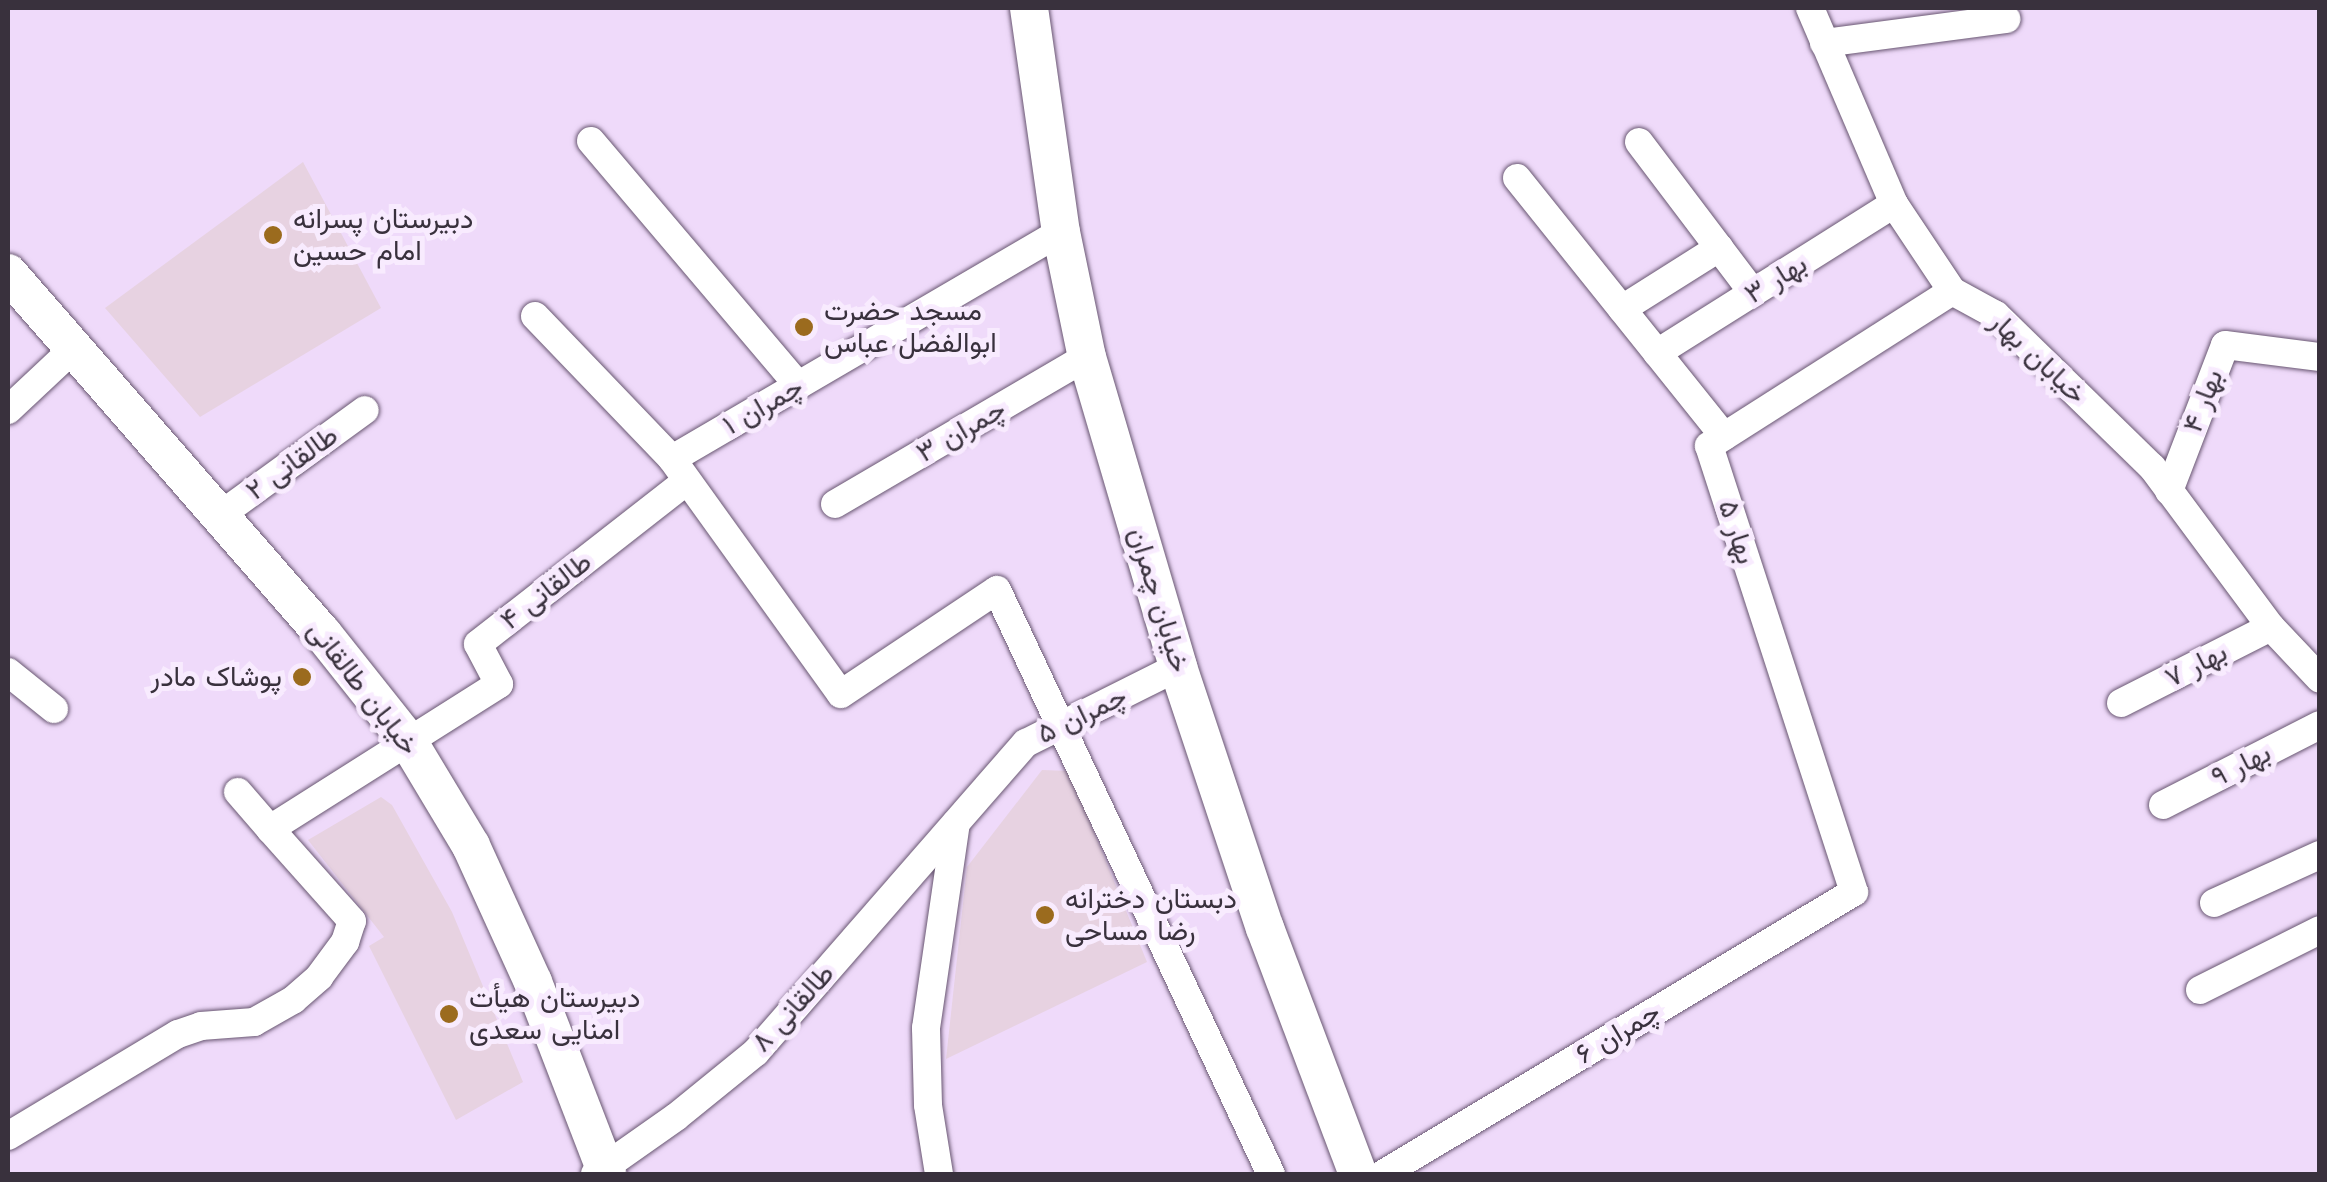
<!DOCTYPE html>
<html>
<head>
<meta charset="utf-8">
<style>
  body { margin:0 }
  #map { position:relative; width:2327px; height:1182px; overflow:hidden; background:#efdafa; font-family:"Work Sans",Vazirmatn,sans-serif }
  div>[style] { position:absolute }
  .education>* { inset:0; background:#e7d2e1 }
  .roads { filter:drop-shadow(0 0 2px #685671) drop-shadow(0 0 2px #685671) }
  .minor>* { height:28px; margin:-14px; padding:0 14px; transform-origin:14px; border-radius:14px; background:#fff }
  .major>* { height:38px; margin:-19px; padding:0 19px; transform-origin:19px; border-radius:19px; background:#fff }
  .dots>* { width:28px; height:28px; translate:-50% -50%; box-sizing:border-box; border:5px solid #f8ebfe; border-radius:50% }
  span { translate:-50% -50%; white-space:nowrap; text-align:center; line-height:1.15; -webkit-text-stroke:10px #f8ebfe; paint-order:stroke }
  .poi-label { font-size:28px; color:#39313d }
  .left { translate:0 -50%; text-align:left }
  .right { translate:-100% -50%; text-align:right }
  .street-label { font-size:28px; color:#39313d }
  .frame { position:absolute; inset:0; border:10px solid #39313d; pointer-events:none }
</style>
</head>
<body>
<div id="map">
  <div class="education">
    <div style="clip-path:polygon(303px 162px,381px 308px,200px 417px,105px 308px)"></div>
    <div style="clip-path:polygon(1042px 770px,1069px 771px,1147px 962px,946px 1059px,967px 867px)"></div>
    <div style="clip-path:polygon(381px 797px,392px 805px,452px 912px,523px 1082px,456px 1120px,369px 946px,384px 937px,308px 840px)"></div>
  </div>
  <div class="roads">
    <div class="minor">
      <div style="left:1810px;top:8px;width:213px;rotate:66.8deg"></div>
      <div style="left:1894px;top:204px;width:105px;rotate:56.3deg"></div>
      <div style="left:1952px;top:291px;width:50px;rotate:28.6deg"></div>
      <div style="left:1996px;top:315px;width:218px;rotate:44.3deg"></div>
      <div style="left:2152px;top:467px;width:199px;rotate:53.4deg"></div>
      <div style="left:2271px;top:627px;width:71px;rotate:46.7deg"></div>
      <div style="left:1824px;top:43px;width:184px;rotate:-7.5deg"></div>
      <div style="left:591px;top:141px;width:320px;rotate:49.7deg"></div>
      <div style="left:1639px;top:142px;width:189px;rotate:52.9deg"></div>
      <div style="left:1517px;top:178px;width:331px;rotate:51.3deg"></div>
      <div style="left:1622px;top:309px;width:115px;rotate:-32.2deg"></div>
      <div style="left:535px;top:316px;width:198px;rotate:46.2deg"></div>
      <div style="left:672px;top:459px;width:289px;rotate:54.3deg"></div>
      <div style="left:841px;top:694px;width:187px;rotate:-33.7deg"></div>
      <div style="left:997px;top:590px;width:645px;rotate:64.87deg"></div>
      <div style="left:1657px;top:353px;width:280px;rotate:-32.2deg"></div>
      <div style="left:8px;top:410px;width:88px;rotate:-43.2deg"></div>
      <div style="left:672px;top:459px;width:450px;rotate:-30.3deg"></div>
      <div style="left:2169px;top:491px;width:156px;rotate:-69deg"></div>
      <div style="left:2225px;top:345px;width:96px;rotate:7.2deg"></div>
      <div style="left:835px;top:504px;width:292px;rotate:-30.3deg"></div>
      <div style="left:219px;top:516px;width:180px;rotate:-36deg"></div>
      <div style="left:8px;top:672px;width:59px;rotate:38.8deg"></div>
      <div style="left:2121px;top:703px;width:168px;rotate:-26.9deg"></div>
      <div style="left:238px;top:792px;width:49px;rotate:49.1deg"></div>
      <div style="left:2163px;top:805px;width:176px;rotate:-27deg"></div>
      <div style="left:2214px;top:903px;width:116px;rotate:-24.4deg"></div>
      <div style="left:2200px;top:990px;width:134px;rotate:-26.6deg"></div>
      <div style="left:8px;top:1136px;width:198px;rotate:-31deg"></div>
      <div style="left:178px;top:1034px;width:24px;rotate:-19deg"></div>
      <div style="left:201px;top:1026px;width:53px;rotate:-4.3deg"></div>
      <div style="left:254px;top:1022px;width:45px;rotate:-29.4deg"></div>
      <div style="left:293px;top:1000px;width:35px;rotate:-41deg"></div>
      <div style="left:319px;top:977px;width:44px;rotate:-53.4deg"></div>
      <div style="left:345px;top:942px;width:22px;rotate:-72deg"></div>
      <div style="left:352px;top:921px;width:123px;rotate:-131.7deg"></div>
      <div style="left:270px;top:829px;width:271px;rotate:-32.3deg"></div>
      <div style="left:499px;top:684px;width:45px;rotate:-117.7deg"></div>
      <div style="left:478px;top:644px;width:265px;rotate:-38deg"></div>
      <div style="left:595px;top:1174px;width:99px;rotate:-35.1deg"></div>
      <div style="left:676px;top:1117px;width:103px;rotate:-39.1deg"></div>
      <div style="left:756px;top:1052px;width:410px;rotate:-48.9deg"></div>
      <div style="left:1026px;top:743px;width:170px;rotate:-26.6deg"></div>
      <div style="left:939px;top:1174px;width:70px;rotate:-99.1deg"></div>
      <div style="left:928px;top:1105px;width:77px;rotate:-91.5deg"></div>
      <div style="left:926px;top:1028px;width:207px;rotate:-81.7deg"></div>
      <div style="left:1383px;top:1174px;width:549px;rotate:-30.91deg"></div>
      <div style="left:1854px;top:892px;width:469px;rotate:-108deg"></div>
      <div style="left:1709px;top:446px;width:288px;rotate:-32.5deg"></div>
    </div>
    <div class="major">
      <div style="left:1029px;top:8px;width:226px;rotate:81.9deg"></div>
      <div style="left:1061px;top:232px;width:128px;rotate:78.3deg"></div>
      <div style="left:1087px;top:357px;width:323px;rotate:73.6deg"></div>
      <div style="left:1178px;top:667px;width:275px;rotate:71.6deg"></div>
      <div style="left:1265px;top:928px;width:263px;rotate:69.3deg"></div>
      <div style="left:8px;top:273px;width:479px;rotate:48.9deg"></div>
      <div style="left:323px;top:634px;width:137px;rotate:51.5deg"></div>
      <div style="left:408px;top:741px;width:122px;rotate:59deg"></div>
      <div style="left:471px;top:846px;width:149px;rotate:65.5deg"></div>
      <div style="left:533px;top:982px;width:206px;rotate:68.9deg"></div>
    </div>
  </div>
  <div class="dots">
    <div style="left:273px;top:235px;background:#9b6b1e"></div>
    <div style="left:804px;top:327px;background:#9b6b1e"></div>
    <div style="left:302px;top:677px;background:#9b6b1e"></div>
    <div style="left:1045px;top:915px;background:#9b6b1e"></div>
    <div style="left:449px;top:1014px;background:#9b6b1e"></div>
  </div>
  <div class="poi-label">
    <span class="left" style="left:293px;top:235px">دبیرستان پسرانه<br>امام حسین</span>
    <span class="left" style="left:824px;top:327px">مسجد حضرت<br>ابوالفضل عباس</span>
    <span class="right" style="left:282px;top:677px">پوشاک مادر</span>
    <span class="left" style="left:1065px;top:915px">دبستان دخترانه<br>رضا مساحی</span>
    <span class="left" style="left:469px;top:1014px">دبیرستان هیأت<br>امنایی سعدی</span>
  </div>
  <div class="street-label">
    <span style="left:1776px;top:279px;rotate:-32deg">بهار ۳</span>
    <span style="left:2038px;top:358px;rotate:43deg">خیابان بهار</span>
    <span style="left:2203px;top:401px;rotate:-69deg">بهار ۴</span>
    <span style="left:763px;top:406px;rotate:-30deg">چمران ۱</span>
    <span style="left:961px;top:431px;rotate:-30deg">چمران ۳</span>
    <span style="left:292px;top:463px;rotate:-36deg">طالقانی ۲</span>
    <span style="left:1737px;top:532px;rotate:72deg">بهار ۵</span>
    <span style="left:546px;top:591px;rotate:-38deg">طالقانی ۴</span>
    <span style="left:1159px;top:600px;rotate:73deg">خیابان چمران</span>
    <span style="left:2196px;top:665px;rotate:-27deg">بهار ۷</span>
    <span style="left:363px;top:688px;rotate:52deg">خیابان طالقانی</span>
    <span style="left:1082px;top:715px;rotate:-26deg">چمران ۵</span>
    <span style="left:2241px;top:765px;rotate:-27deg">بهار ۹</span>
    <span style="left:793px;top:1008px;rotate:-48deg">طالقانی ۸</span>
    <span style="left:1618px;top:1033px;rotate:-31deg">چمران ۶</span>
  </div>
  <div class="frame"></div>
</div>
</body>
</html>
